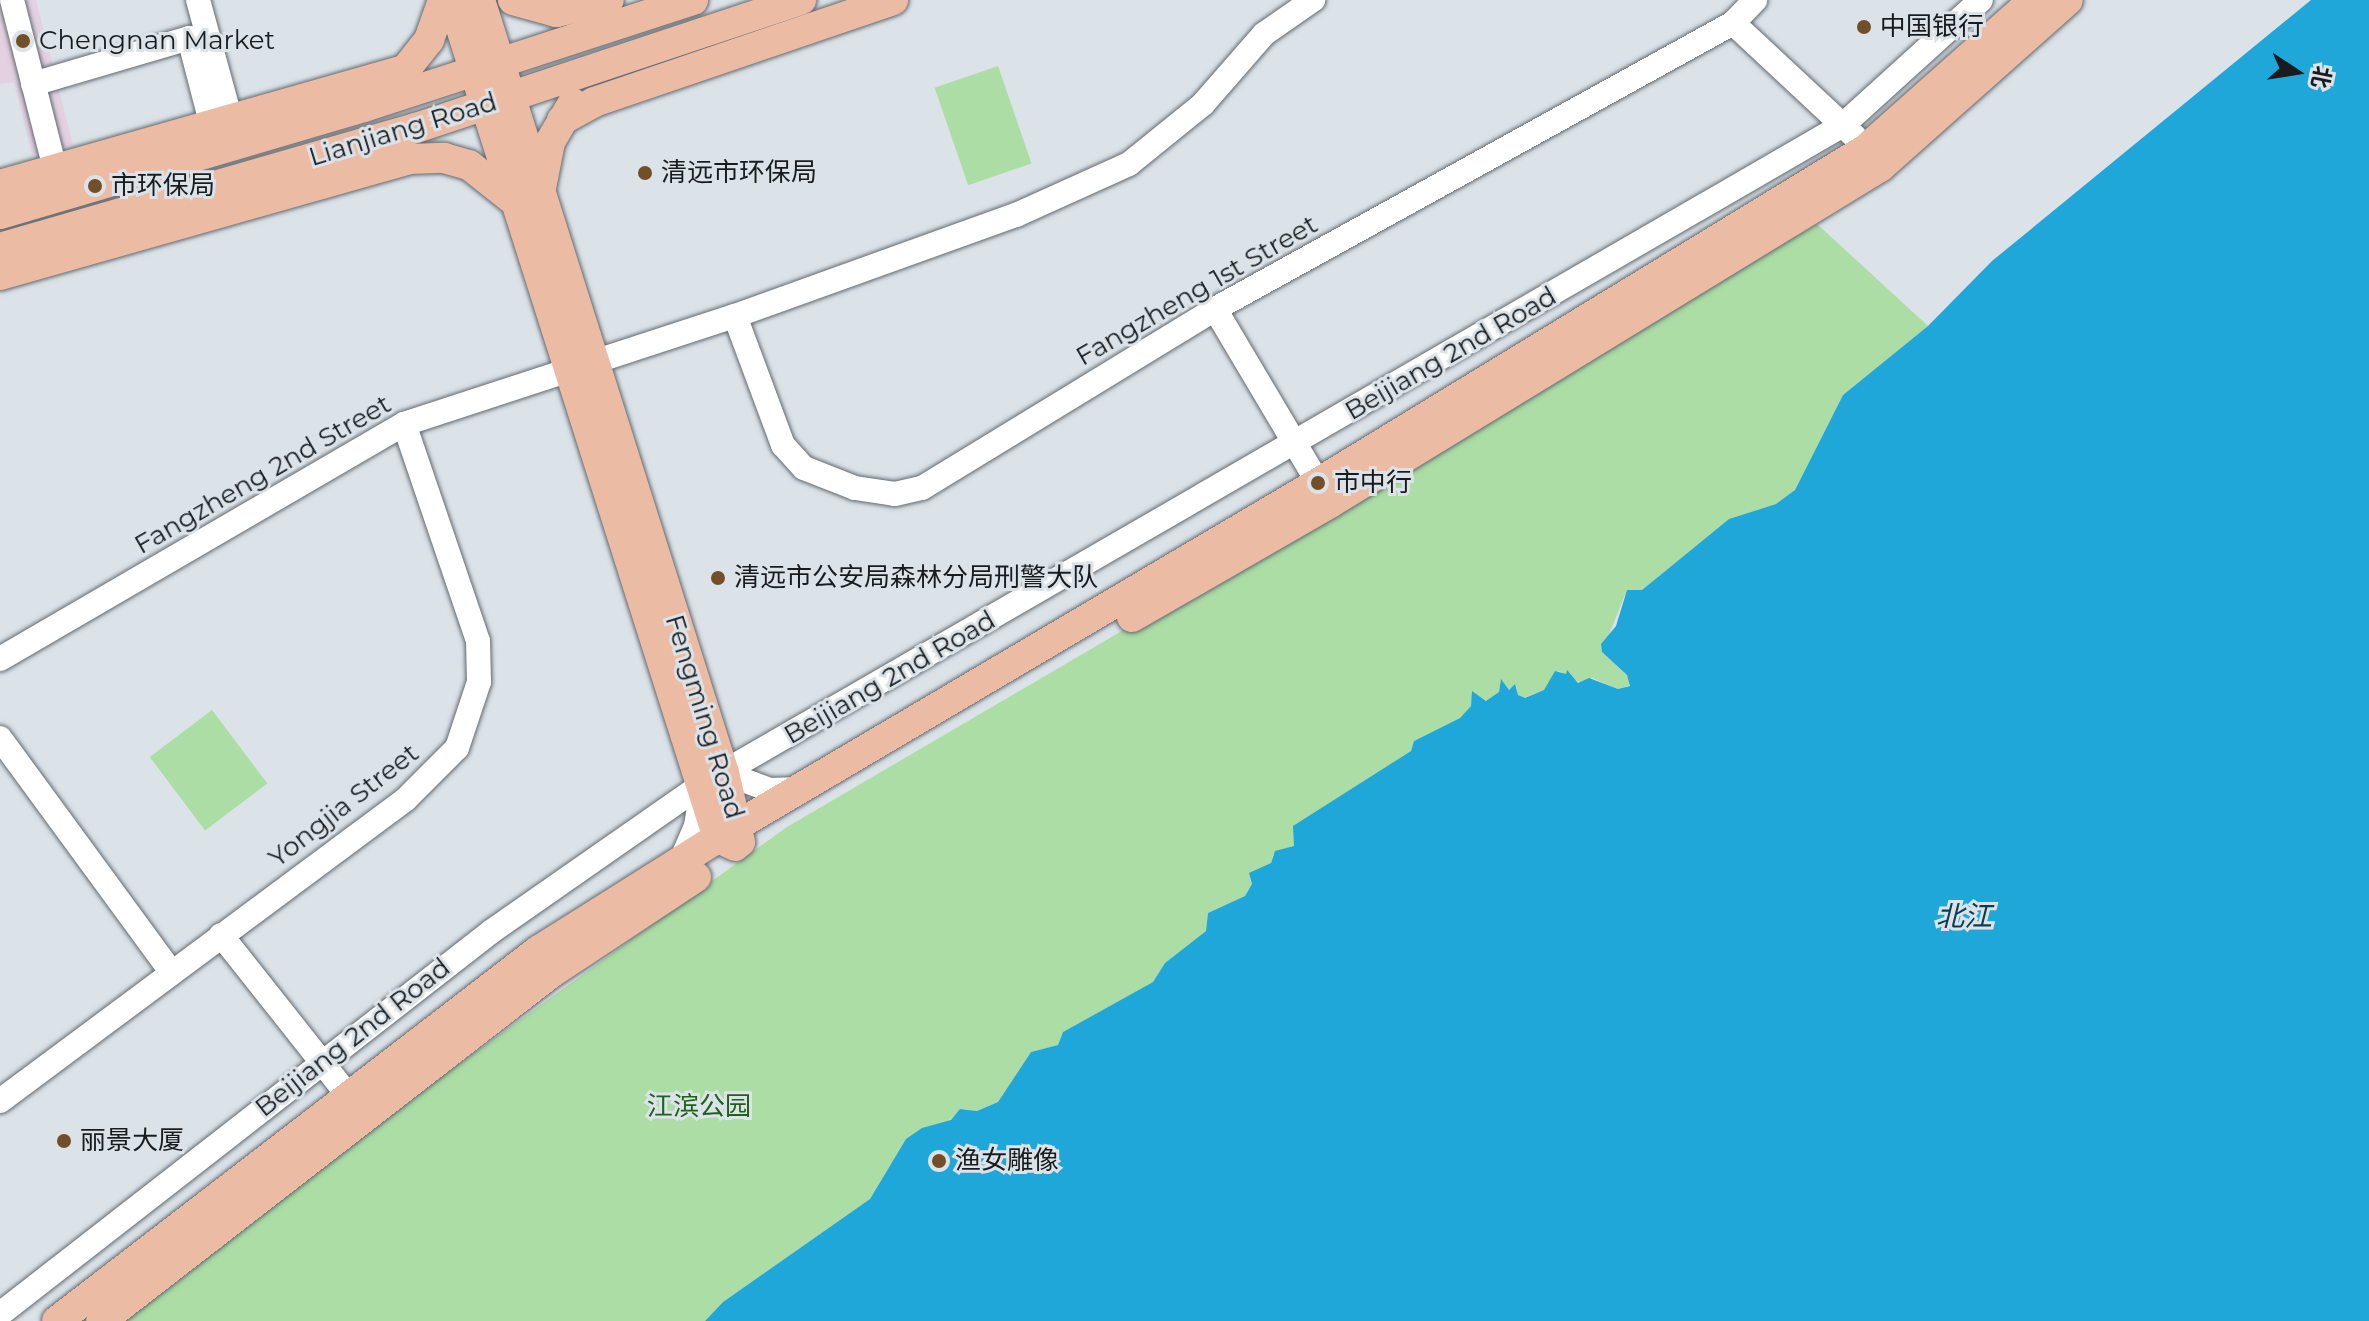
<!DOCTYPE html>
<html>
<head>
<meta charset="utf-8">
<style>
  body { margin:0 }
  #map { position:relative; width:2369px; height:1321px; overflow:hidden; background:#dbe3e9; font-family:Montserrat,"Noto Sans SC",sans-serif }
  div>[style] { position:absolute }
  .commercial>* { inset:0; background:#e3d1e2 }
  .green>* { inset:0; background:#abdda5; transform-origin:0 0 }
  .water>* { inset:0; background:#20a7da }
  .roads { filter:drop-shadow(0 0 2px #62696f) drop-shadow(0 0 2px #62696f) }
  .minor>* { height:24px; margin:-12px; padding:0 12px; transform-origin:12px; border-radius:12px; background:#fff }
  .major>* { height:30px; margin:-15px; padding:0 15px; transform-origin:15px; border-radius:15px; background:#ecbba4 }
  .dots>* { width:22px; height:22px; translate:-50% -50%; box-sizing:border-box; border:4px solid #dbe3e9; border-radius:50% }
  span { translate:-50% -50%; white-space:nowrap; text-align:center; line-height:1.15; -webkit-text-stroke:6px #dbe3e9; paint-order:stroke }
  .poi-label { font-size:26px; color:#191c1e }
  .left { translate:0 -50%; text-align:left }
  .street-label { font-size:26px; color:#191c1e }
  .park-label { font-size:26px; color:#1d6217 }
  .water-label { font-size:28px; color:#073e53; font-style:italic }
  .north { position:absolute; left:2257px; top:32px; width:80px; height:80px; -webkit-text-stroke:6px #dbe3e9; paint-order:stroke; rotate:102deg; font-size:22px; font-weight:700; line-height:32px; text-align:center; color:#191c1e }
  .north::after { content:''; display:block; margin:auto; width:28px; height:36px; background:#191c1e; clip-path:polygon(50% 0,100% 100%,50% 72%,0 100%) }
</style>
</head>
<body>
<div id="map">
  <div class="commercial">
    <div style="clip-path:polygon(0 0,36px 0,73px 145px,32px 155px,14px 82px,0 84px)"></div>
  </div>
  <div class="green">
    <div style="left:998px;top:66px;width:103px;height:67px;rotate:71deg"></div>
    <div style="clip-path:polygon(1817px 224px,1928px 326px,1843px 395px,1795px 490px,1776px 504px,1729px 519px,1642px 590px,1627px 590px,1602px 652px,1627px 675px,1631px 685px,1618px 689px,1592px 678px,1583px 684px,1559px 671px,1544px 690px,1524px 698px,1518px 695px,1516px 686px,1508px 690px,1501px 680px,1499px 693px,1486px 701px,1473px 692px,1471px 706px,1460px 718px,1414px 741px,1411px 751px,1306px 820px,1294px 846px,1273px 855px,1271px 863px,1250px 877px,1252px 884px,1245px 896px,1208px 913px,1206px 931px,1165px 963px,1153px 982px,1063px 1032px,1058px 1045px,1031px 1052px,998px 1102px,977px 1111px,964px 1109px,947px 1122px,906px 1139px,870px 1199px,723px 1302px,705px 1321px,124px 1321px,376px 1124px,787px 827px)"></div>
    <div style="left:212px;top:710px;width:92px;height:78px;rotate:53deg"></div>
  </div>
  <div class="water">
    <div style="clip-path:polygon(2311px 0,2369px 0,2369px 1321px,705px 1321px,723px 1302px,870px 1199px,906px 1139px,922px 1128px,951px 1120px,960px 1109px,977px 1111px,998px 1102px,1031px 1052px,1058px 1045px,1063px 1032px,1153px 982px,1165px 963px,1206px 931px,1208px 913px,1245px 896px,1252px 884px,1249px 873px,1271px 863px,1275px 851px,1294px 846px,1293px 826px,1411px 751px,1414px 741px,1460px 718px,1471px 706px,1472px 691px,1486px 701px,1499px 692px,1501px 679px,1509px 690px,1515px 684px,1518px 695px,1525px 698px,1544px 690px,1555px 671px,1566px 674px,1567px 670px,1578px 683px,1589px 678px,1618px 689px,1630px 686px,1627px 675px,1602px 652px,1601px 644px,1616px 626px,1627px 590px,1642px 590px,1729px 519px,1776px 504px,1795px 490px,1843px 395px,1928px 326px,1992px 261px)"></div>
  </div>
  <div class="roads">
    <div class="minor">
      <div style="left:12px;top:0;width:174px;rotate:75.7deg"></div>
      <div style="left:198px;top:0;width:125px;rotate:74.7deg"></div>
      <div style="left:1733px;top:23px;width:166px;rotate:43deg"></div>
      <div style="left:33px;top:84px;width:163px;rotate:-16.4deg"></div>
      <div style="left:189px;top:38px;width:91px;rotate:75.4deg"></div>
      <div style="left:1215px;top:309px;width:217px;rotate:59.3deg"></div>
      <div style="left:735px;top:316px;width:138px;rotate:69.6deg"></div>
      <div style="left:783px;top:445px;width:31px;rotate:48deg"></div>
      <div style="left:804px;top:468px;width:55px;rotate:21.4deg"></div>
      <div style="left:855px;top:488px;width:40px;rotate:8.5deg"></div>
      <div style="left:895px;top:494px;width:28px;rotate:-13deg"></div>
      <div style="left:922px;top:488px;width:343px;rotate:-31.4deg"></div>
      <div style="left:1215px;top:309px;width:592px;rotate:-28.9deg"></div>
      <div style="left:1733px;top:23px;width:32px;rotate:-46deg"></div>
      <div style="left:0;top:659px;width:467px;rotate:-30.2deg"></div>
      <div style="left:404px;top:424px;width:348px;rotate:-18.1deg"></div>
      <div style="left:735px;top:316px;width:299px;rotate:-19.8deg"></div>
      <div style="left:1016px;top:215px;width:124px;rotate:-24.3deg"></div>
      <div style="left:1129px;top:164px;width:95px;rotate:-39deg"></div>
      <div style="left:1203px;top:104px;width:93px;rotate:-48.9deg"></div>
      <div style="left:1264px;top:34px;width:60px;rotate:-34.8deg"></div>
      <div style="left:0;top:738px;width:291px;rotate:53.8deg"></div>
      <div style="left:724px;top:773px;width:49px;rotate:20.3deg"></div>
      <div style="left:770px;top:790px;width:31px;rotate:-2deg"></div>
      <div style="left:680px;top:863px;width:40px;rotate:-66.6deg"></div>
      <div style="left:696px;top:826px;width:36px;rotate:-81deg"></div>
      <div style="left:221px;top:935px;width:222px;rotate:51.6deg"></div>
      <div style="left:0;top:1101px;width:506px;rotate:-36.64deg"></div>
      <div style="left:406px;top:799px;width:72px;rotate:-45deg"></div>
      <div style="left:457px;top:748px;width:70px;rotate:-71.6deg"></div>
      <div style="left:479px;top:682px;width:41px;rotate:-91.4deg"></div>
      <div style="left:478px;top:641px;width:229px;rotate:-108.8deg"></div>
      <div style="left:0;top:1314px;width:624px;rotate:-37.9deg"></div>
      <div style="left:492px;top:931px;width:257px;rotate:-34.9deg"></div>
      <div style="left:703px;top:784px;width:1317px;rotate:-30.03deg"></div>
      <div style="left:1843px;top:125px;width:186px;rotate:-42.2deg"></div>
    </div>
    <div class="major">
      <div style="left:452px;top:0;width:879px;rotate:72.39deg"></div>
      <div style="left:718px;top:838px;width:19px;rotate:25deg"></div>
      <div style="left:480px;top:0;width:811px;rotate:72.48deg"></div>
      <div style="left:724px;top:773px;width:71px;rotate:76.9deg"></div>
      <div style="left:513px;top:0;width:45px;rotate:15.6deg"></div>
      <div style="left:556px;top:12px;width:54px;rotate:-12.8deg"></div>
      <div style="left:394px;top:84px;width:56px;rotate:-51.5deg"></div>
      <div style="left:429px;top:40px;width:42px;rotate:-70.7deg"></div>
      <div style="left:562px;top:120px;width:37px;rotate:-29deg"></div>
      <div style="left:594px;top:102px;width:316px;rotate:-18.8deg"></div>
      <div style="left:0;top:185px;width:424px;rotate:-15.9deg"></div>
      <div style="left:541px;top:188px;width:47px;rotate:-78.9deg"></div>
      <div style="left:550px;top:142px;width:45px;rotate:-59.5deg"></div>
      <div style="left:0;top:214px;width:379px;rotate:-16.4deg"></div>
      <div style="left:364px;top:107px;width:346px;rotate:-18deg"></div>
      <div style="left:0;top:248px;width:433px;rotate:-16.1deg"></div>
      <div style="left:416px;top:128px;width:406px;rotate:-18.4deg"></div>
      <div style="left:0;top:275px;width:425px;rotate:-15.8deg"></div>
      <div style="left:409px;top:159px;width:35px;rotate:-2deg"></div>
      <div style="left:444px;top:158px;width:26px;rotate:16deg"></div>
      <div style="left:469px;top:165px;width:60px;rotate:38.2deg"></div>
      <div style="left:1132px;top:617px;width:228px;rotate:-29.9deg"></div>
      <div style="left:1330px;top:503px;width:645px;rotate:-31.42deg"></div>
      <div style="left:1880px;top:167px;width:251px;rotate:-41.6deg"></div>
      <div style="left:57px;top:1321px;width:607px;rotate:-37.57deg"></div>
      <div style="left:538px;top:951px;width:236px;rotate:-32.2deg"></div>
      <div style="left:738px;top:825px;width:673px;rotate:-30.53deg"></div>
      <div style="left:1318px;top:483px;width:642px;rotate:-31.36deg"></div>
      <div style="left:1866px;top:149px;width:225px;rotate:-41.6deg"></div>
      <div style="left:101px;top:1321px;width:569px;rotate:-37.72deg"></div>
      <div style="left:551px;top:973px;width:174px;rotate:-33.5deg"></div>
    </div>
  </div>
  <div class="dots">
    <div style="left:1864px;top:27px;background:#724f28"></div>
    <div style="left:23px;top:41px;background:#724f28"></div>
    <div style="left:645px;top:173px;background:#724f28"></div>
    <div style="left:95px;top:186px;background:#724f28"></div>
    <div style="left:1318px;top:483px;background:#724f28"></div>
    <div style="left:718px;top:578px;background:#724f28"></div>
    <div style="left:64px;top:1141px;background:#724f28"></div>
    <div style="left:939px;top:1161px;background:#724f28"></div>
  </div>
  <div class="poi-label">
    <span class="left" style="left:1880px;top:27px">中国银行</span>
    <span class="left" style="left:39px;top:41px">Chengnan Market</span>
    <span class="left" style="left:661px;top:173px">清远市环保局</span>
    <span class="left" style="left:111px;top:186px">市环保局</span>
    <span class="left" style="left:1334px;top:483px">市中行</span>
    <span class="left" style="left:734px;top:578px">清远市公安局森林分局刑警大队</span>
    <span class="left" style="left:80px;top:1141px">丽景大厦</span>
    <span class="left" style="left:955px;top:1161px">渔女雕像</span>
  </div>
  <div class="street-label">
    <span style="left:403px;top:130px;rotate:-17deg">Lianjiang Road</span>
    <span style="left:1197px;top:291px;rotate:-30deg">Fangzheng 1st Street</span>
    <span style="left:1451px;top:354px;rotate:-30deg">Beijiang 2nd Road</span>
    <span style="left:263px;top:475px;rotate:-30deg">Fangzheng 2nd Street</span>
    <span style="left:890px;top:678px;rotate:-30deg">Beijiang 2nd Road</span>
    <span style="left:704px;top:717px;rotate:73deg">Fengming Road</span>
    <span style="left:344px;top:806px;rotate:-38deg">Yongjia Street</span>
    <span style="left:353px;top:1038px;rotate:-38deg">Beijiang 2nd Road</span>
  </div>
  <div class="park-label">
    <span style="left:699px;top:1107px">江滨公园</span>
  </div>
  <div class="water-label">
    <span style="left:1964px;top:916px">北江</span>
  </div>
  <div class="north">北</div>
</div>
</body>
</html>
